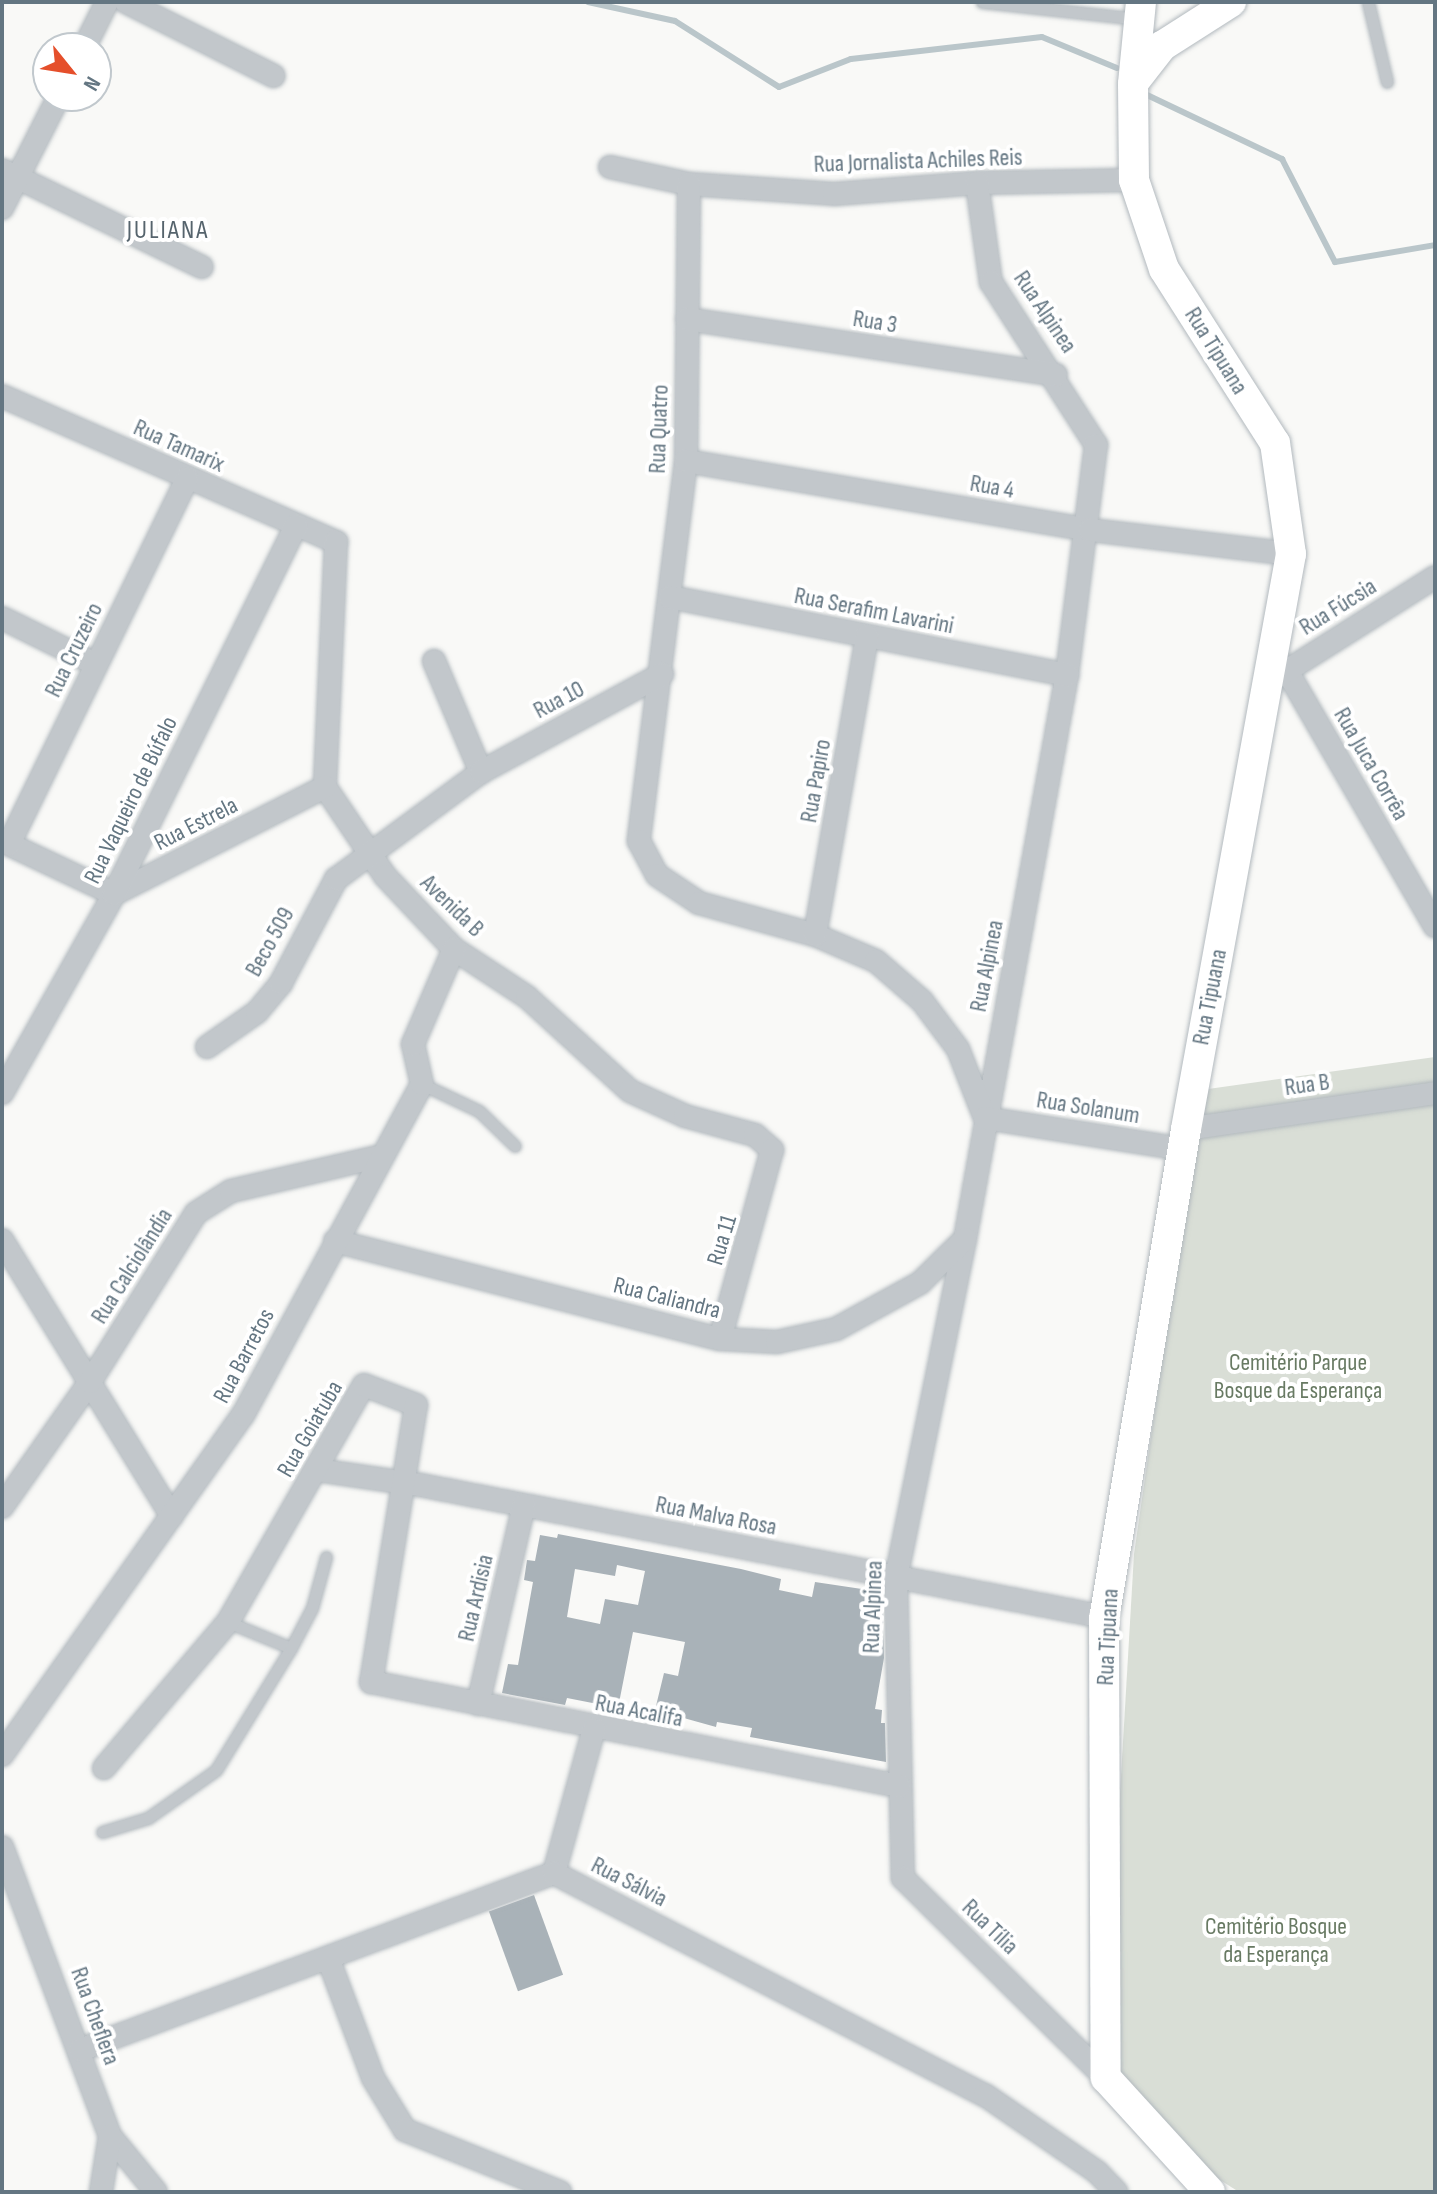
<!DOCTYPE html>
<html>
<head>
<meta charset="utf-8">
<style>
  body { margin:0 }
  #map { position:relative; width:1437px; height:2194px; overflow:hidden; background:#f9f9f7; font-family:"Sofia Sans Condensed",sans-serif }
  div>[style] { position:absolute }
  .green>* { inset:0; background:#d9ded6 }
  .stream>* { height:6px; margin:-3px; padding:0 3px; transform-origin:3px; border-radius:3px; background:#bac6ca }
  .building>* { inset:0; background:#a9b2b8; transform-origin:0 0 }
  .roads { filter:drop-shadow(0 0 2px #b2b9be) drop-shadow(0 0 2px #b2b9be) }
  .lane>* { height:11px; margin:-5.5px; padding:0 5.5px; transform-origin:5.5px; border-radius:5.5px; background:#c2c7cb }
  .street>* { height:22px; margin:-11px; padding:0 11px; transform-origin:11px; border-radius:11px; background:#c2c7cb }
  .secondary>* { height:30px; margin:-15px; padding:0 15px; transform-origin:15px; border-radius:15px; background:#fff }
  span { translate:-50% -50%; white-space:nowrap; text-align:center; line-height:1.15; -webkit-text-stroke:8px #fff; paint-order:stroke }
  .street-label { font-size:24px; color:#647682 }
  .park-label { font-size:24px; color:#687a63 }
  .neighbourhood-label { font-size:26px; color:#56646d; letter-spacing:2px }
  .frame { position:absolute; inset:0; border:4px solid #647682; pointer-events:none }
  .north { position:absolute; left:32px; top:32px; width:80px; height:80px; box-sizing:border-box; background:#fff; border:2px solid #c1c8cd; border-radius:50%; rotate:120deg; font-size:22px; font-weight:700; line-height:32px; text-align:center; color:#647682 }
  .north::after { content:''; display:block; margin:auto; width:28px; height:36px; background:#e54f2b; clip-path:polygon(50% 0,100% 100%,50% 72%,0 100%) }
</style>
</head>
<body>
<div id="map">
  <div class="green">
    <div style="clip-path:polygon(1435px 1057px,1435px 2192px,1239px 2192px,1184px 2157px,1114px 2071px,1119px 1811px,1134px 1554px,1201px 1090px)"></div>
  </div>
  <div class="stream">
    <div style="left:588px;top:2px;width:89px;rotate:12.3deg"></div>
    <div style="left:675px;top:21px;width:123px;rotate:32.4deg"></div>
    <div style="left:779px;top:87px;width:77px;rotate:-21.3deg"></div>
    <div style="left:851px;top:59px;width:192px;rotate:-6.6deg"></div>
    <div style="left:1042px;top:37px;width:81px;rotate:22.5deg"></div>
    <div style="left:1145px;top:94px;width:152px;rotate:25.4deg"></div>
    <div style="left:1282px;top:159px;width:116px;rotate:62.8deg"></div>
    <div style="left:1335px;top:262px;width:101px;rotate:-9.6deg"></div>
  </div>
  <div class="building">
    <div style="clip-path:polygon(evenodd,558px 1534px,741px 1569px,781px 1579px,779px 1590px,812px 1597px,815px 1582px,882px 1592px,884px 1658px,875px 1709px,882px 1710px,881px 1723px,885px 1723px,886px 1762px,750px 1737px,752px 1728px,717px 1722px,716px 1727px,655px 1710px,664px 1673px,678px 1676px,685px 1642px,633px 1632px,618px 1708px,567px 1698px,565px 1705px,502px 1693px,508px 1664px,518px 1665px,533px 1582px,524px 1580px,527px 1560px,535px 1561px,540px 1535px,557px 1538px,558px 1534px,617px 1565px,645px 1571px,638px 1605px,605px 1599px,600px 1624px,567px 1617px,575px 1569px,615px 1576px,617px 1565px)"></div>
    <div style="left:534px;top:1895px;width:85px;height:48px;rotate:70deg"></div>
  </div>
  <div class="roads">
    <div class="lane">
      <div style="left:982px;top:2px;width:157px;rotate:6.2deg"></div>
      <div style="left:1368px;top:2px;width:82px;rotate:76.6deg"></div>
      <div style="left:422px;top:1084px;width:63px;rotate:25.3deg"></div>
      <div style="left:479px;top:1111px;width:50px;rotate:44.2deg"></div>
      <div style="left:228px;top:1622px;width:68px;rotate:22.4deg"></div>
      <div style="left:102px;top:1832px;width:48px;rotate:-16.9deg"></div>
      <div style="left:148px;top:1818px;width:83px;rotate:-35.2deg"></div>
      <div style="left:216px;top:1770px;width:143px;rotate:-58.4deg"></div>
      <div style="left:291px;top:1648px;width:45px;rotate:-62.3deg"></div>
      <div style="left:312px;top:1608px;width:53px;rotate:-74.6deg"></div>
    </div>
    <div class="street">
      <div style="left:126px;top:2px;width:165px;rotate:26.6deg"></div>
      <div style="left:84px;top:48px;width:51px;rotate:-63.4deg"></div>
      <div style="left:610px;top:167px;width:81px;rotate:12.1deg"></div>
      <div style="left:689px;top:184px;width:145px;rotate:3.9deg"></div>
      <div style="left:834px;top:194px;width:143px;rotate:-4.4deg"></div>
      <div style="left:977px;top:183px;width:157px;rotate:-1.1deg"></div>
      <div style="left:2px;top:170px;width:222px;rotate:25.9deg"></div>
      <div style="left:977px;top:183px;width:100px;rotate:82deg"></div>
      <div style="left:991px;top:282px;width:194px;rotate:57.2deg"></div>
      <div style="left:1096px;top:445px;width:232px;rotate:97.2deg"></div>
      <div style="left:1067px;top:675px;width:573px;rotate:100.25deg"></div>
      <div style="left:965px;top:1239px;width:345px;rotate:101.5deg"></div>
      <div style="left:896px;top:1577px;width:301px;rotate:88.7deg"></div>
      <div style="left:903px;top:1878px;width:285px;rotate:44.6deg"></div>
      <div style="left:689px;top:184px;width:277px;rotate:90.6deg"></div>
      <div style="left:686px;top:461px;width:383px;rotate:97.1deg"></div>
      <div style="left:639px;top:841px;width:38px;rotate:62deg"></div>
      <div style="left:657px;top:875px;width:50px;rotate:33.7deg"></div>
      <div style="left:699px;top:903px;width:120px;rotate:15.4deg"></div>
      <div style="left:815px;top:935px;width:66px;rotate:23.1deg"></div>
      <div style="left:876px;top:961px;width:61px;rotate:41deg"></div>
      <div style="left:922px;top:1001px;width:60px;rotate:53.1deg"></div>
      <div style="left:958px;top:1049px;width:74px;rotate:68.6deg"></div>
      <div style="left:985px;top:1118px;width:199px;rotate:8.9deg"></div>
      <div style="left:2px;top:208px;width:126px;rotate:-63deg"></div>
      <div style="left:687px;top:319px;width:373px;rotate:8.6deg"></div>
      <div style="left:2px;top:396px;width:365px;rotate:23.6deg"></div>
      <div style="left:336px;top:542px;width:245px;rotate:92.6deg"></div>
      <div style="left:325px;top:787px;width:107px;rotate:56deg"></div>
      <div style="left:385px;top:876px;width:100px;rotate:46.6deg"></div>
      <div style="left:454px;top:949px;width:87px;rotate:33.3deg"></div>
      <div style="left:527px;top:997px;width:139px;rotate:42.4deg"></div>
      <div style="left:630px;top:1091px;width:60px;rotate:24.4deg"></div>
      <div style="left:685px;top:1116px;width:73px;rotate:15.2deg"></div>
      <div style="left:755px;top:1135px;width:23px;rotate:41deg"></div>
      <div style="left:772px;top:1150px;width:196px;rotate:105.4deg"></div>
      <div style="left:686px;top:461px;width:410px;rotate:9.7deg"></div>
      <div style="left:1090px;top:530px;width:202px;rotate:6.8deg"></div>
      <div style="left:670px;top:597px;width:405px;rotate:11.1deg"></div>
      <div style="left:2px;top:618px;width:104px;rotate:26.3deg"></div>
      <div style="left:434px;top:661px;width:121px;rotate:67.1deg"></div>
      <div style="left:1287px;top:671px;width:295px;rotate:59.9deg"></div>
      <div style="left:1277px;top:677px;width:187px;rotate:-32.3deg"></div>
      <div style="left:2px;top:841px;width:124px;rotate:25.3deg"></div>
      <div style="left:114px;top:894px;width:237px;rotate:-26.9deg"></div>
      <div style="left:9px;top:844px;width:406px;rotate:-64deg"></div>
      <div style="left:815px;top:935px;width:303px;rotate:-80.1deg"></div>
      <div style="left:207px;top:1047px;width:61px;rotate:-35deg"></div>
      <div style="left:257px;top:1012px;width:38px;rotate:-50deg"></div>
      <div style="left:281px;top:983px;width:118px;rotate:-62.1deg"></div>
      <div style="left:336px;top:879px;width:180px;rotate:-36.4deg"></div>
      <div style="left:481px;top:772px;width:206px;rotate:-28.4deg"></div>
      <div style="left:2px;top:1093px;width:228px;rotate:-60.6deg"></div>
      <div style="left:114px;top:894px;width:411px;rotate:-63.7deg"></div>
      <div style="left:1186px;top:1129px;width:252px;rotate:-8.2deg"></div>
      <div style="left:2px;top:1240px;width:324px;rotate:58.4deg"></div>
      <div style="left:335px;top:1241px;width:397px;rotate:14.3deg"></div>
      <div style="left:720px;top:1339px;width:57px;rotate:3deg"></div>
      <div style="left:777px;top:1342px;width:60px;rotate:-12.4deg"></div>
      <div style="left:836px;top:1329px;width:96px;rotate:-28.7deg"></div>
      <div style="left:920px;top:1283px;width:63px;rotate:-44.4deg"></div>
      <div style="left:317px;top:1470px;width:104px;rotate:8.3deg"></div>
      <div style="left:420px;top:1485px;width:697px;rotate:10.92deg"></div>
      <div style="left:2px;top:1507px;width:153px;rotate:-54.9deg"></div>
      <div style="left:90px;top:1382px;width:199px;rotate:-57.9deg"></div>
      <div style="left:196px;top:1213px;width:41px;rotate:-32.2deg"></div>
      <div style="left:231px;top:1191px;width:154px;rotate:-13.1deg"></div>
      <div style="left:478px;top:1704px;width:204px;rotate:-77deg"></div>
      <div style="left:2px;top:1755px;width:417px;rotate:-54.7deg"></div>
      <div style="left:243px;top:1415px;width:376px;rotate:-61.6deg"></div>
      <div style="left:422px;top:1084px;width:41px;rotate:-102.7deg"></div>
      <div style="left:413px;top:1044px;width:103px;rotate:-66.7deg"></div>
      <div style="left:104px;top:1768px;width:192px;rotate:-49.7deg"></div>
      <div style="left:228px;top:1622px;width:273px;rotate:-60.2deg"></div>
      <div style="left:364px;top:1385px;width:56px;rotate:21deg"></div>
      <div style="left:416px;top:1405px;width:281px;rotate:99.2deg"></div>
      <div style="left:371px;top:1682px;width:538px;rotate:11.14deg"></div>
      <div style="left:2px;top:1847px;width:309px;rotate:69.5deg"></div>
      <div style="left:110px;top:2136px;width:72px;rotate:50.6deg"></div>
      <div style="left:554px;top:1873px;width:149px;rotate:-74.5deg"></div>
      <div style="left:328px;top:1958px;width:128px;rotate:69.4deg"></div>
      <div style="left:373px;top:2078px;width:61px;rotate:58.4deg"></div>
      <div style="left:405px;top:2130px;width:167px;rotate:21.8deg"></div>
      <div style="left:80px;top:2050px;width:506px;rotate:-20.48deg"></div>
      <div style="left:554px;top:1873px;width:485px;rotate:27.3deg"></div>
      <div style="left:985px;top:2095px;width:136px;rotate:34.5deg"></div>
      <div style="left:1097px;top:2172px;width:28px;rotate:46deg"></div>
      <div style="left:101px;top:2192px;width:57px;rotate:-80.9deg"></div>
    </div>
    <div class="secondary">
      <div style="left:1141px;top:2px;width:82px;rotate:95.6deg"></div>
      <div style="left:1133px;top:84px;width:96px;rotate:89.4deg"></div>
      <div style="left:1134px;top:180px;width:94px;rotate:71.4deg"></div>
      <div style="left:1164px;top:269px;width:206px;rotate:57.5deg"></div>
      <div style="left:1275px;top:443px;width:112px;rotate:81.8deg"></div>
      <div style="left:1291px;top:554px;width:585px;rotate:100.35deg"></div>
      <div style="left:1186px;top:1129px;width:495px;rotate:99.5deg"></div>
      <div style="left:1104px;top:1617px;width:461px;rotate:89.8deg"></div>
      <div style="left:1106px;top:2078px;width:154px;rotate:47.6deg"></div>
      <div style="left:1134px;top:82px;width:46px;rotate:-52.1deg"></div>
      <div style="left:1162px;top:46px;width:82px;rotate:-32.5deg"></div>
    </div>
  </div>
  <div class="street-label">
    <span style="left:918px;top:161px;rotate:-2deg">Rua Jornalista Achiles Reis</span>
    <span style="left:1045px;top:312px;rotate:56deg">Rua Alpinea</span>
    <span style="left:875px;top:322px;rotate:9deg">Rua 3</span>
    <span style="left:1216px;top:351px;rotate:58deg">Rua Tipuana</span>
    <span style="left:659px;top:429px;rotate:-88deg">Rua Quatro</span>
    <span style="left:179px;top:446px;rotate:24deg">Rua Tamarix</span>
    <span style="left:992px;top:487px;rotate:10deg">Rua 4</span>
    <span style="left:1338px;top:607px;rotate:-32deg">Rua Fúcsia</span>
    <span style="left:874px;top:611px;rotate:11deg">Rua Serafim Lavarini</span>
    <span style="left:74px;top:650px;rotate:-64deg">Rua Cruzeiro</span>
    <span style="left:559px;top:700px;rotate:-28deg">Rua 10</span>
    <span style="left:1371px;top:764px;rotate:60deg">Rua Juca Corrêa</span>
    <span style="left:816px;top:781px;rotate:-80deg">Rua Papiro</span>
    <span style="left:131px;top:800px;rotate:-64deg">Rua Vaqueiro de Búfalo</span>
    <span style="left:196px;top:824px;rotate:-27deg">Rua Estrela</span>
    <span style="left:452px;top:906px;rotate:44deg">Avenida B</span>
    <span style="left:270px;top:942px;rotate:-61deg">Beco 509</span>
    <span style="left:987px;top:966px;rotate:-79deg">Rua Alpinea</span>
    <span style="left:1210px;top:997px;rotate:-79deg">Rua Tipuana</span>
    <span style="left:1307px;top:1085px;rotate:-8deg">Rua B</span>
    <span style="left:1088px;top:1108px;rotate:9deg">Rua Solanum</span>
    <span style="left:722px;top:1240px;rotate:-73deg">Rua 11</span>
    <span style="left:132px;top:1266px;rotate:-58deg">Rua Calciolândia</span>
    <span style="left:667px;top:1298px;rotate:14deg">Rua Caliandra</span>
    <span style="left:244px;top:1356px;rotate:-62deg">Rua Barretos</span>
    <span style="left:310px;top:1429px;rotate:-60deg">Rua Goiatuba</span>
    <span style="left:716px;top:1516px;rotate:11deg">Rua Malva Rosa</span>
    <span style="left:476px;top:1598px;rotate:-77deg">Rua Ardisia</span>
    <span style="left:873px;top:1607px;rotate:-88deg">Rua Alpinea</span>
    <span style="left:1108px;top:1637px;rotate:-87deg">Rua Tipuana</span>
    <span style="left:639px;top:1711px;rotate:11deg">Rua Acalifa</span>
    <span style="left:629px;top:1882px;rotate:27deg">Rua Sálvia</span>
    <span style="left:990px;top:1927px;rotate:44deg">Rua Tília</span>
    <span style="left:95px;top:2016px;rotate:70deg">Rua Cheflera</span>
  </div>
  <div class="park-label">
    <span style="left:1298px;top:1377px">Cemitério Parque<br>Bosque da Esperança</span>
    <span style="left:1276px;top:1941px">Cemitério Bosque<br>da Esperança</span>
  </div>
  <div class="neighbourhood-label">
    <span style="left:168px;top:231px">JULIANA</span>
  </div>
  <div class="frame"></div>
  <div class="north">N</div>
</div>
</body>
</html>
